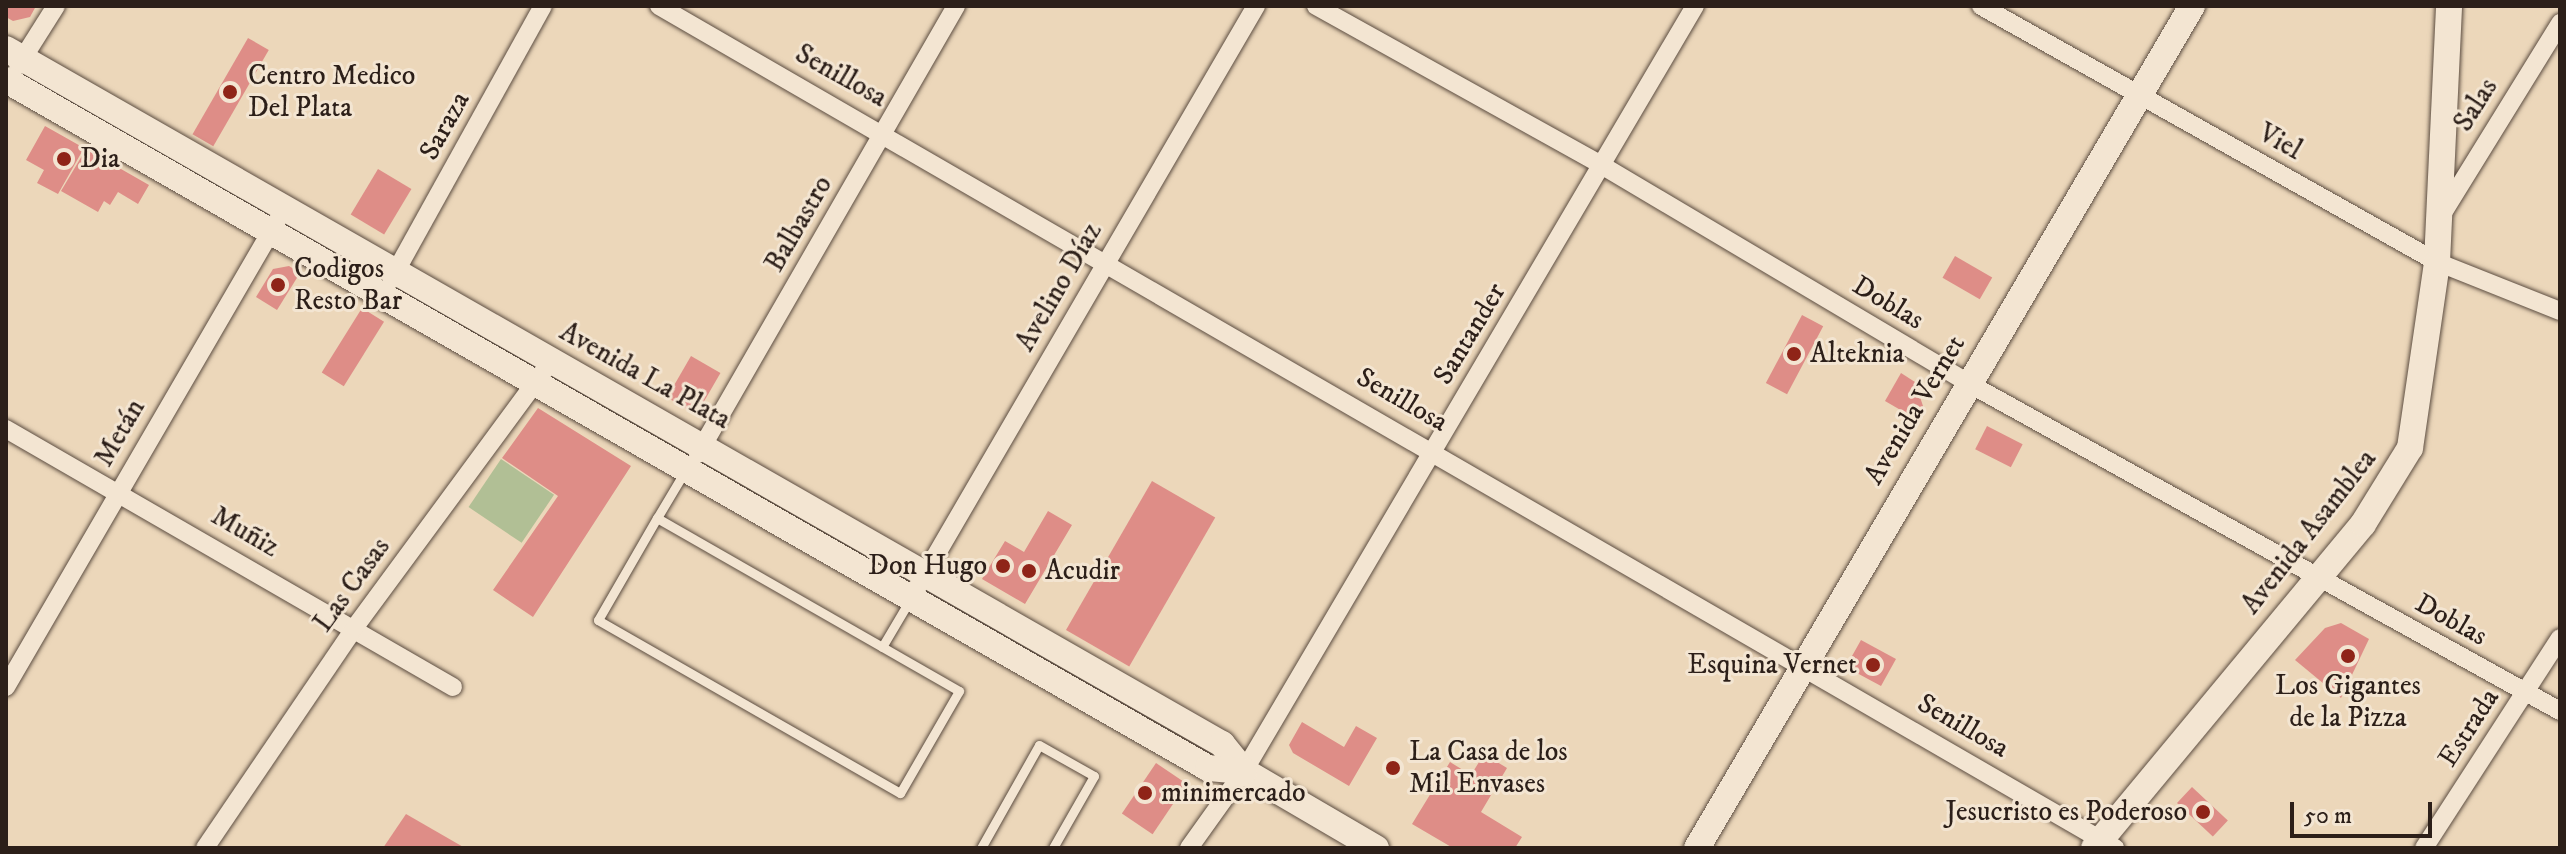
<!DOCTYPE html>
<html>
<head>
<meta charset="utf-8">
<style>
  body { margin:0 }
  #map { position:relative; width:2566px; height:854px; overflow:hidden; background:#ecd7ba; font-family:"IM FELL DW Pica",serif }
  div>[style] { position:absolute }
  .green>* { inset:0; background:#b1bf95; transform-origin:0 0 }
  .building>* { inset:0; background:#de8d87; transform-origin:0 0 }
  .roads { filter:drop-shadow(0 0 2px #5c4d41) drop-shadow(0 0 2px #5c4d41) }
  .service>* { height:9px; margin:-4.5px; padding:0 4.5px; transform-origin:4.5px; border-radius:4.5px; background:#f3e5d2 }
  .minor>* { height:18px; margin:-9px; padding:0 9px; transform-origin:9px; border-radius:9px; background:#f3e5d2 }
  .secondary>* { height:26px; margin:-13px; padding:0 13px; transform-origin:13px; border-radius:13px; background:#f3e5d2 }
  .dots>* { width:22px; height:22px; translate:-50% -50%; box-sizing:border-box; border:4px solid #f3e5d2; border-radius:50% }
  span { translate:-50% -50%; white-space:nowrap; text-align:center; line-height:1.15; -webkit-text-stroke:6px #f3e5d2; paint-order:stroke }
  .poi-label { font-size:28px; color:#2c1f19 }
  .left { translate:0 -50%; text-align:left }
  .right { translate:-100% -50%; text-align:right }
  .street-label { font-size:28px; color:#2c1f19 }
  .frame { position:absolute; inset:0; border:8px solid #2c1f19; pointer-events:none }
  .scale { position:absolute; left:2290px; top:802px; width:142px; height:36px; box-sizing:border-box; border:4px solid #2c1f19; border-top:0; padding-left:10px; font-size:24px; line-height:28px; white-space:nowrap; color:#2c1f19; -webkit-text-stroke:6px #f3e5d2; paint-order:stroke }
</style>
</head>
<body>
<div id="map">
  <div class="green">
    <div style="left:501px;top:459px;width:64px;height:58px;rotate:34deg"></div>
  </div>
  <div class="building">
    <div style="clip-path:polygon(6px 6px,36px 6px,30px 17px,13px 21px,6px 17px)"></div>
    <div style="left:248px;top:38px;width:24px;height:111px;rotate:30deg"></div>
    <div style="clip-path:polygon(45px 126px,84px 148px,58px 194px,37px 183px,44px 170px,26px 160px)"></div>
    <div style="clip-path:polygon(86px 149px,149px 185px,138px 204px,118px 192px,110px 205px,104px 201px,98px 212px,61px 191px)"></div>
    <div style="left:378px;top:169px;width:39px;height:53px;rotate:31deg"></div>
    <div style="left:1955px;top:256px;width:43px;height:25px;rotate:30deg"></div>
    <div style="clip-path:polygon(289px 266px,300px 273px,277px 310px,256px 297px,273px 269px)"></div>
    <div style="left:362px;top:308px;width:26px;height:76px;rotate:32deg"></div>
    <div style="left:1802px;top:315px;width:24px;height:77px;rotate:28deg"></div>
    <div style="left:691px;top:356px;width:34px;height:48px;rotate:30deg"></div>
    <div style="clip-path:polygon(1901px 373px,1915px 382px,1923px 406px,1916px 419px,1885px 401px)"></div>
    <div style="clip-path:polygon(538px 408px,631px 466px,533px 617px,493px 590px,558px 496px,502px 458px)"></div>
    <div style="left:1987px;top:426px;width:40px;height:26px;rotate:27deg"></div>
    <div style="left:1152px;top:481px;width:73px;height:172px;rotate:30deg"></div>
    <div style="clip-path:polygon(1048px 511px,1072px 525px,1025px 604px,982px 579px,1005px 541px,1024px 552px)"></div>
    <div style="clip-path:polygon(2341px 623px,2369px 639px,2341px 698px,2295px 660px,2325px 628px)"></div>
    <div style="clip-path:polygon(1861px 640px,1896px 659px,1881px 686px,1855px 672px,1852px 656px)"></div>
    <div style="clip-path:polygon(1302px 722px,1344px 747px,1356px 726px,1377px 738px,1349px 786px,1293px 753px,1289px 745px)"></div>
    <div style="clip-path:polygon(1484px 754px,1507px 768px,1481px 812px,1522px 837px,1515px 848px,1453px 848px,1412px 824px,1450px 762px,1471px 775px)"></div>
    <div style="left:1156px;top:763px;width:37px;height:61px;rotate:34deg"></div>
    <div style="left:2192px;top:787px;width:49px;height:22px;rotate:43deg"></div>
    <div style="clip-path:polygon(406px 814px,465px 848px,383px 848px)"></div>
  </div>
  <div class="roads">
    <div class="service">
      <div style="left:657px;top:518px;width:348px;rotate:29.8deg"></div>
      <div style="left:959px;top:691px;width:118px;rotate:120deg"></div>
      <div style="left:900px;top:793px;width:348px;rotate:-150.2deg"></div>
      <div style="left:598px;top:620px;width:118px;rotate:-60deg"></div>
      <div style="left:657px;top:518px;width:55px;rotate:-59.2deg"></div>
      <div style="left:882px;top:647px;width:57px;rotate:-59.4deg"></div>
      <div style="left:981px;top:848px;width:118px;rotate:-60.6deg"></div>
      <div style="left:1039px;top:745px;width:63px;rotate:29.4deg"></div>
      <div style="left:1094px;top:776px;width:83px;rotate:119.7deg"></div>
    </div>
    <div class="minor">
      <div style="left:659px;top:6px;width:1682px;rotate:30.04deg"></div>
      <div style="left:1316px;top:6px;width:329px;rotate:29.1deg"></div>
      <div style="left:1603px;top:166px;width:425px;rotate:30.7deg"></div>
      <div style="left:1968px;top:383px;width:677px;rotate:28.99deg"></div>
      <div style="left:1981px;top:6px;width:523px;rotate:29.31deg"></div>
      <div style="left:2437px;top:262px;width:132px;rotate:21.7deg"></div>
      <div style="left:18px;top:66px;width:71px;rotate:-57.7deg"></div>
      <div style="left:2441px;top:216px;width:227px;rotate:-58.3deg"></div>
      <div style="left:391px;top:280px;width:313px;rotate:-61deg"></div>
      <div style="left:6px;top:429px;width:516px;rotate:29.99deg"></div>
      <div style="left:698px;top:454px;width:517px;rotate:-60.06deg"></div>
      <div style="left:911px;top:598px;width:685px;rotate:-59.77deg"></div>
      <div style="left:6px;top:687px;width:539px;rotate:-59.82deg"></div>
      <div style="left:205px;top:848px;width:267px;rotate:-55.8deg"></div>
      <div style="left:355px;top:627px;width:330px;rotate:-53.6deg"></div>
      <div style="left:1189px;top:848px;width:95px;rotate:-54.5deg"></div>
      <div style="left:1244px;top:771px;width:888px;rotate:-59.48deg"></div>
      <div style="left:2424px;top:848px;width:250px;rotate:-57.1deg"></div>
    </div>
    <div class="secondary">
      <div style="left:6px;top:49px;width:1401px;rotate:29.75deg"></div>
      <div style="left:1222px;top:744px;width:35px;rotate:51deg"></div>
      <div style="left:1244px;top:771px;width:153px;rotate:30.3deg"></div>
      <div style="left:6px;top:80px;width:1385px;rotate:29.79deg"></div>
      <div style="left:1208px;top:768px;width:36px;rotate:5deg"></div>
      <div style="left:1697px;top:848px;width:977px;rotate:-59.55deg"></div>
      <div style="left:2094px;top:848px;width:421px;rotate:-50.3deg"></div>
      <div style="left:2363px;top:524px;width:89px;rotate:-58.3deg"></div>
      <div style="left:2410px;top:448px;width:188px;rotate:-81.7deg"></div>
      <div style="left:2437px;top:262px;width:256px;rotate:-87.3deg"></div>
    </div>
  </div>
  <div class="dots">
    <div style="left:230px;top:92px;background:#8f2418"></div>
    <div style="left:64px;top:159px;background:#8f2418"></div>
    <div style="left:278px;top:285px;background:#8f2418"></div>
    <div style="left:1794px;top:354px;background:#8f2418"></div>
    <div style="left:1003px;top:566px;background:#8f2418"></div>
    <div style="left:1029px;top:571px;background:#8f2418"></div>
    <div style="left:2348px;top:656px;background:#8f2418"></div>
    <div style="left:1873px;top:665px;background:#8f2418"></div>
    <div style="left:1393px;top:768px;background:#8f2418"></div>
    <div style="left:1145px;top:793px;background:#8f2418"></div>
    <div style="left:2203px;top:812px;background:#8f2418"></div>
  </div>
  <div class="poi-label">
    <span class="left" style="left:248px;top:92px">Centro Medico<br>Del Plata</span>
    <span class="left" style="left:80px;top:159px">Dia</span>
    <span class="left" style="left:294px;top:285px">Codigos<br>Resto Bar</span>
    <span class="left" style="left:1810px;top:354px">Alteknia</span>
    <span class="right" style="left:987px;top:566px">Don Hugo</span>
    <span class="left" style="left:1045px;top:571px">Acudir</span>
    <span class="right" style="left:1857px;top:665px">Esquina Vernet</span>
    <span style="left:2348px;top:702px">Los Gigantes<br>de la Pizza</span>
    <span class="left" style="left:1409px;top:768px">La Casa de los<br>Mil Envases</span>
    <span class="left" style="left:1161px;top:793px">minimercado</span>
    <span class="right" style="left:2187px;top:812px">Jesucristo es Poderoso</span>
  </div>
  <div class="street-label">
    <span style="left:841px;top:76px;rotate:29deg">Senillosa</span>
    <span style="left:2476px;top:105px;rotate:-58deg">Salas</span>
    <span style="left:445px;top:126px;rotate:-61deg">Saraza</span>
    <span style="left:2280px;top:142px;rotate:29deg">Viel</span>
    <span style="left:799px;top:224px;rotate:-60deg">Balbastro</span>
    <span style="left:1059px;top:287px;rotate:-60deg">Avelino Díaz</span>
    <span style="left:1888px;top:303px;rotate:31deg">Doblas</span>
    <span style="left:1470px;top:334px;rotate:-59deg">Santander</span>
    <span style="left:645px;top:376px;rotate:29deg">Avenida La Plata</span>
    <span style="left:1402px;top:400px;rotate:30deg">Senillosa</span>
    <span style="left:1915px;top:410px;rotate:-59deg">Avenida Vernet</span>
    <span style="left:120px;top:433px;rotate:-60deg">Metán</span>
    <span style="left:245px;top:532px;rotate:30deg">Muñiz</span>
    <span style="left:2309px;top:532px;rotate:-52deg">Avenida Asamblea</span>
    <span style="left:352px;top:585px;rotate:-54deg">Las Casas</span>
    <span style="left:2451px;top:620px;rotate:29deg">Doblas</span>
    <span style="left:1963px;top:726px;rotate:30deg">Senillosa</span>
    <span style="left:2469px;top:728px;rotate:-57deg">Estrada</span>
  </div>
  <div class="frame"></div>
  <div class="scale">50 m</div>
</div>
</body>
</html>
